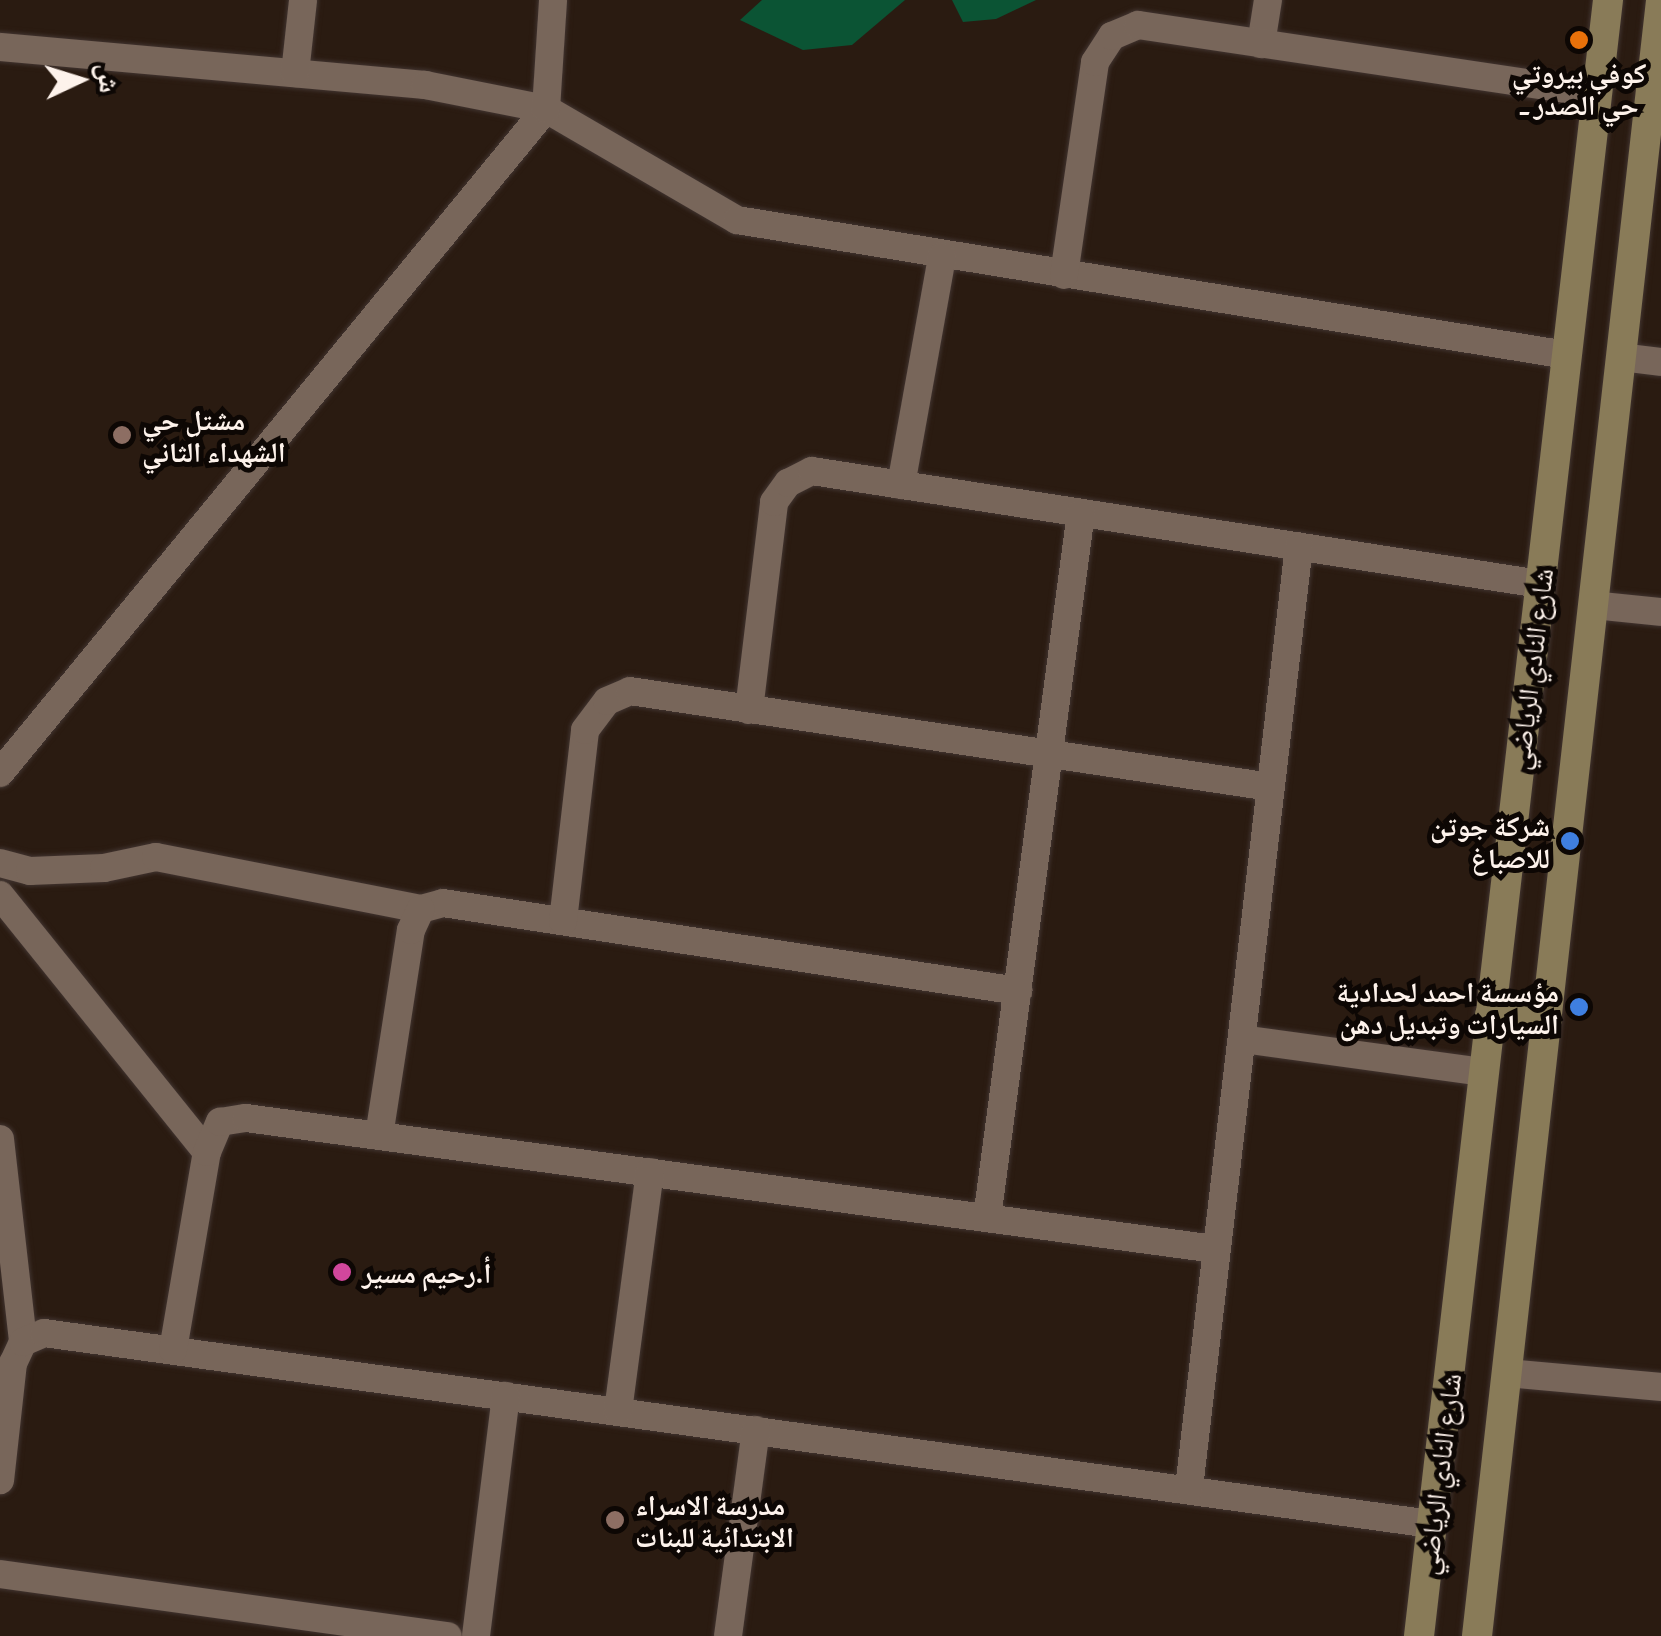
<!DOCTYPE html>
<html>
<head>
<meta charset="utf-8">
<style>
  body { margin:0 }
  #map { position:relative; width:1661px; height:1636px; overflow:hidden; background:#2a1b11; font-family:Barlow,"Noto Naskh Arabic",sans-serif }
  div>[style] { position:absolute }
  .green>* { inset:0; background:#0b5434 }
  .roads { filter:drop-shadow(0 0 2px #413430) drop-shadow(0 0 2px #413430) }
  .street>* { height:28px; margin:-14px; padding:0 14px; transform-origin:14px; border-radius:14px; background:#78665a }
  .secondary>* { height:30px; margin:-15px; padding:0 15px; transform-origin:15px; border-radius:15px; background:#897b58 }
  .dots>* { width:28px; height:28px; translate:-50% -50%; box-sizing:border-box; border:5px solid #0d0704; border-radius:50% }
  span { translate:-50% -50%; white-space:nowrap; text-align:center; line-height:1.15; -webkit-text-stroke:10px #0d0704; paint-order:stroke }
  .poi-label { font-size:28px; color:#fdf2eb; font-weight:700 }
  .left { translate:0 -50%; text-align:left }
  .right { translate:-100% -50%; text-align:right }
  .street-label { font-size:28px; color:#fdf2eb }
  .north { position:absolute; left:30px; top:30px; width:100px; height:100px; -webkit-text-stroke:8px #0d0704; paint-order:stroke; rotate:86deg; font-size:28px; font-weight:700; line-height:40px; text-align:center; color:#fdf2eb }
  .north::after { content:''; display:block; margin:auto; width:35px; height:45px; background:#fdf2eb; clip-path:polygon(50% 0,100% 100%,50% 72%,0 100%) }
</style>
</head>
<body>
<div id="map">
  <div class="green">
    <div style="clip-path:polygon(762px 0,905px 0,852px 45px,803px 50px,740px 20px)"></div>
    <div style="clip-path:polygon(952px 0,1036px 0,996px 19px,963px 22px)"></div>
  </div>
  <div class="roads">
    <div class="street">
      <div style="left:1261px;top:44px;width:45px;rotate:-81deg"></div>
      <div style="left:0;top:47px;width:427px;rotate:5.1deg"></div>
      <div style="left:425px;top:85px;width:123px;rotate:11.2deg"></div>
      <div style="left:546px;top:109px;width:221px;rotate:30.2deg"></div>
      <div style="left:737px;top:220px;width:841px;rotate:9.24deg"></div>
      <div style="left:295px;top:73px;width:73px;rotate:-83.7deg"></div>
      <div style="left:1064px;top:275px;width:215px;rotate:-81.7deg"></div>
      <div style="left:1095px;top:62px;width:31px;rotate:-57deg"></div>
      <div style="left:1112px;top:36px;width:28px;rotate:-23deg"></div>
      <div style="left:1138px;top:25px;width:464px;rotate:8.5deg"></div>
      <div style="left:1621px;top:357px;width:40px;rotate:7.1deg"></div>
      <div style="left:901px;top:485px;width:232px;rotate:-79.8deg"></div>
      <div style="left:1593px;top:605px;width:68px;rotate:5.9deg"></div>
      <div style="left:749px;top:710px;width:209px;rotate:-83.1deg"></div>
      <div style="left:774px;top:502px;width:24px;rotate:-54deg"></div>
      <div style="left:788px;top:483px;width:27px;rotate:-27deg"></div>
      <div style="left:812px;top:471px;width:737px;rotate:8.82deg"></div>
      <div style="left:0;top:773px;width:860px;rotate:-50.57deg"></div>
      <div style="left:546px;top:109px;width:109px;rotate:-86.3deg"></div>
      <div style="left:0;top:863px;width:31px;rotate:15deg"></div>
      <div style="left:30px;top:871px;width:74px;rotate:-2.3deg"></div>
      <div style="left:104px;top:868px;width:53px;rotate:-11.9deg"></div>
      <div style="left:156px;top:857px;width:270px;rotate:11.1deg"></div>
      <div style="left:421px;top:909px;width:23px;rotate:-15deg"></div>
      <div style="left:443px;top:903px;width:582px;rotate:8.7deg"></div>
      <div style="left:0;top:895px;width:330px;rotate:51.2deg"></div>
      <div style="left:563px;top:921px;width:192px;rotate:-83.4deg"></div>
      <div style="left:585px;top:730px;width:36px;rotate:-53deg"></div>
      <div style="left:607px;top:701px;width:25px;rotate:-23deg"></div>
      <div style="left:630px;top:691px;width:648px;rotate:8.52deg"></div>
      <div style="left:1242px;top:1039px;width:244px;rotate:7.8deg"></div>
      <div style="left:379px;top:1136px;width:208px;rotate:-81.2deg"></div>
      <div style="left:411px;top:930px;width:23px;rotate:-65deg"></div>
      <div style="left:0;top:1139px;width:204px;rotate:83.5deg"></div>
      <div style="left:23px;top:1342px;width:23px;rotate:115deg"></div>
      <div style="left:13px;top:1363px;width:118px;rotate:96.3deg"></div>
      <div style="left:987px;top:1218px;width:711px;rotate:-82.41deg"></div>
      <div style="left:23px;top:1342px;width:23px;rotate:-23deg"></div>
      <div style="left:44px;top:1333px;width:1401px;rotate:7.84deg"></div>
      <div style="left:173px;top:1350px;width:201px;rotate:-80.3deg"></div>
      <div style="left:207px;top:1152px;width:33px;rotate:-67deg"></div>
      <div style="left:220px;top:1122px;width:26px;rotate:-9deg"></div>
      <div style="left:246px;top:1118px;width:978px;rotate:7.7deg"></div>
      <div style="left:1507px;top:1373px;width:155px;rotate:5.2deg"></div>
      <div style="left:618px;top:1411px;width:241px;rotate:-82.4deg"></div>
      <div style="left:1189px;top:1488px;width:948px;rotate:-83.34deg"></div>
      <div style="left:0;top:1574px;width:452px;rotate:7.9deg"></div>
      <div style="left:476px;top:1636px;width:242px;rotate:-82.9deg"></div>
      <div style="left:728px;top:1636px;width:208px;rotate:-82.3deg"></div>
    </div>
    <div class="secondary">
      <div style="left:1490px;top:1015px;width:57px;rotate:5deg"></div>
      <div style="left:1419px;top:1636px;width:1647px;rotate:-83.41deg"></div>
      <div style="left:1477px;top:1636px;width:1646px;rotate:-83.58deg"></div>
    </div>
  </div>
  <div class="dots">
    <div style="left:1579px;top:40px;background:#e8710a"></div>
    <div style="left:122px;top:435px;background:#8d6e63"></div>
    <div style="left:1570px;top:841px;background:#3f7fe0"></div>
    <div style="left:1579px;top:1007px;background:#3f7fe0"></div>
    <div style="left:342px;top:1272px;background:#d1479c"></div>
    <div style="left:615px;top:1520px;background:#8d6e63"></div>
  </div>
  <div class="poi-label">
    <span style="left:1579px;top:88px">كوفي بيروتي<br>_حي الصدر</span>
    <span class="left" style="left:142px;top:435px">مشتل حي<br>الشهداء الثاني</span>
    <span class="right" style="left:1550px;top:841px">شركة جوتن<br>للاصباغ</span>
    <span class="right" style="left:1559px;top:1007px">مؤسسة احمد لحدادية<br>السيارات وتبديل دهن</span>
    <span class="left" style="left:362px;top:1272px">أ.رحيم مسير</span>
    <span class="left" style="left:635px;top:1520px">مدرسة الاسراء<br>الابتدائية للبنات</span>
  </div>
  <div class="street-label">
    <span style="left:1530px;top:669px;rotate:-83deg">شارع النادي الرياضي</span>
    <span style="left:1438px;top:1474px;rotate:-83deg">شارع النادي الرياضي</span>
  </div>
  <div class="north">ش</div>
</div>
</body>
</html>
